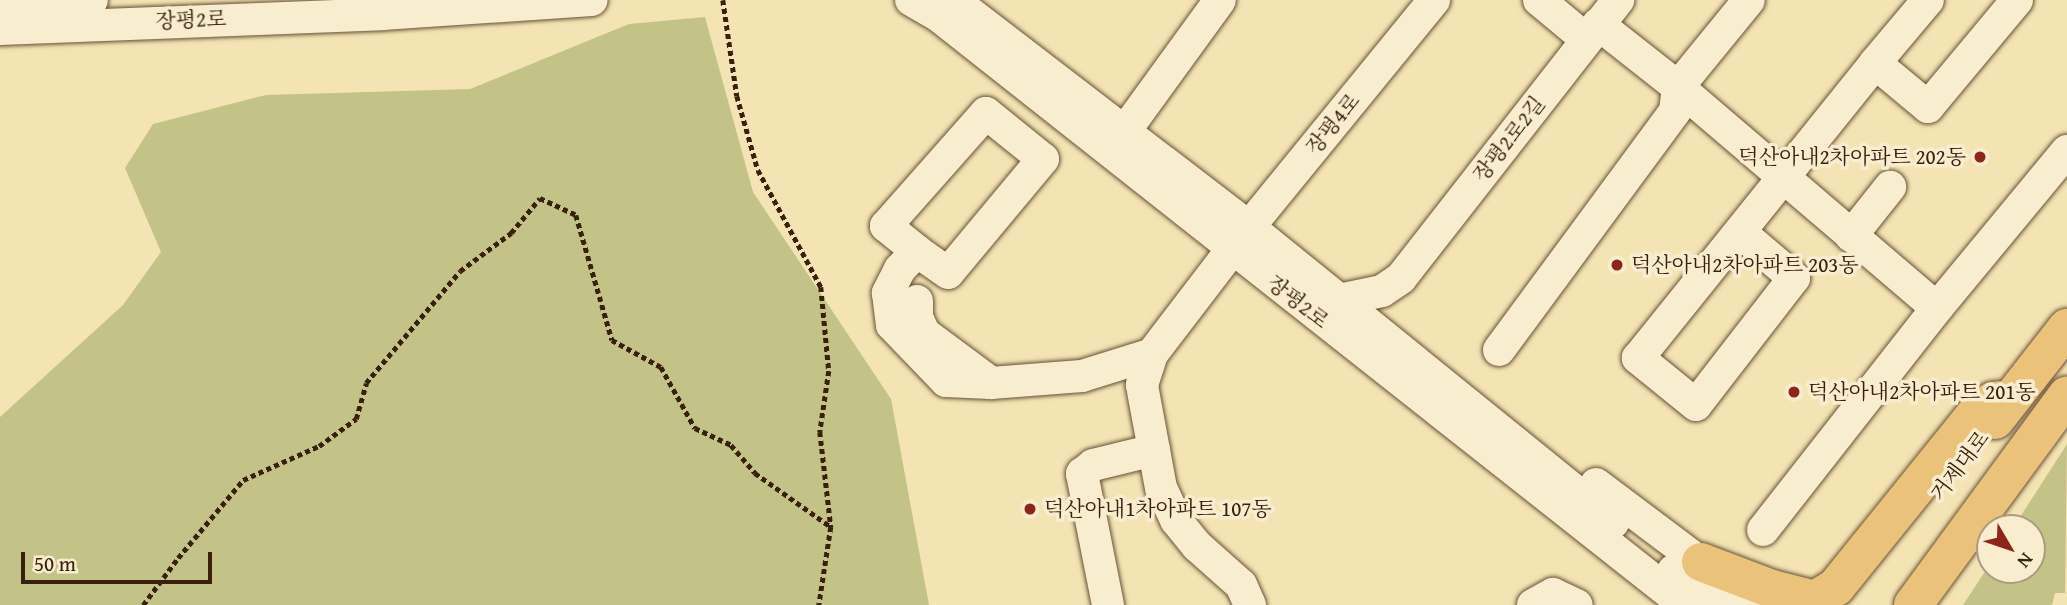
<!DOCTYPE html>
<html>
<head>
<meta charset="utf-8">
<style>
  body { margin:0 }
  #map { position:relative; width:2067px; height:605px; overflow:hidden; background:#f4e4b3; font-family:"Gentium Book Plus","Noto Serif KR",serif }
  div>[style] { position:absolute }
  .green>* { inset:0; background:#c3c287 }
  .path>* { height:4.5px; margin-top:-2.25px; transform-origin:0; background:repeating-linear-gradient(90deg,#39200d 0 5px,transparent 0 8.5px) }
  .roads { filter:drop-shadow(0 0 2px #685136) drop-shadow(0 0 2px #685136) }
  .minor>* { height:32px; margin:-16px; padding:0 16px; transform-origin:16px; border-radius:16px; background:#f8edce }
  .major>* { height:38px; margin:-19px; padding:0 19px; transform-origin:19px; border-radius:19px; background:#eac27a }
  .dots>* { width:19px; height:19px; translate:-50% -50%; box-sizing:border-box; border:4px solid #f8edce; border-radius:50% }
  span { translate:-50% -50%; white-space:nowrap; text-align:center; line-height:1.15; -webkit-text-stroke:7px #f8edce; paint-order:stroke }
  .street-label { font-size:21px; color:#39200d }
  .poi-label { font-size:21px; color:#39200d }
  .right { translate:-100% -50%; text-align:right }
  .left { translate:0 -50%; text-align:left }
  .north { position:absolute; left:1976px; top:514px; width:70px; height:70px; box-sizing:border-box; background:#f8edce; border:2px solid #ac9b81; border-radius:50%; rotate:129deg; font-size:19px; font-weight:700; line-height:28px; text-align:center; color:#39200d }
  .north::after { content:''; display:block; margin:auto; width:24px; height:32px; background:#8f2418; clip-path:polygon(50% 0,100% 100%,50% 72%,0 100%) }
  .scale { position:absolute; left:21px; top:552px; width:191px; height:32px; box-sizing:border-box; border:4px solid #39200d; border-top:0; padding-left:9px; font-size:21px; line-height:24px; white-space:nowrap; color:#39200d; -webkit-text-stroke:5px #f8edce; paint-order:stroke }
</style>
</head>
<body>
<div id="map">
  <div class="green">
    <div style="clip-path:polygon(705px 17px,753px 192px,891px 399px,929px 605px,0 605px,0 417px,123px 305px,161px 252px,125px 168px,153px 124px,266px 95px,470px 89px,629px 24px)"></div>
    <div style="clip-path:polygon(2067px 444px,2065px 593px,2055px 593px,2052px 605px,1963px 605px,1990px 564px,1990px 570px,2032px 570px,2032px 528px,2013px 528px)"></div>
  </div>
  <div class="path">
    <div style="left:723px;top:0;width:97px;rotate:81.7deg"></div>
    <div style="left:737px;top:96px;width:77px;rotate:74.2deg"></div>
    <div style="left:758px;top:170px;width:133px;rotate:61.7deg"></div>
    <div style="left:821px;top:287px;width:84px;rotate:84.6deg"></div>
    <div style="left:829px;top:371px;width:62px;rotate:98.4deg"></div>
    <div style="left:820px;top:432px;width:96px;rotate:83.4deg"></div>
    <div style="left:831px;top:527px;width:79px;rotate:98.7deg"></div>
    <div style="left:143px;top:605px;width:59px;rotate:-53.3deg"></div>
    <div style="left:178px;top:558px;width:102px;rotate:-50.2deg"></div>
    <div style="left:243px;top:480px;width:83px;rotate:-24.1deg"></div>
    <div style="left:319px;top:446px;width:46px;rotate:-36.1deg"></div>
    <div style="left:356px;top:419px;width:37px;rotate:-74deg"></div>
    <div style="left:366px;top:383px;width:146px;rotate:-50deg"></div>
    <div style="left:460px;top:271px;width:64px;rotate:-36.7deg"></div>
    <div style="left:511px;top:233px;width:45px;rotate:-50.4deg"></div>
    <div style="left:540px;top:198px;width:40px;rotate:25deg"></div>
    <div style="left:576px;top:215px;width:130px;rotate:73.9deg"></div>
    <div style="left:612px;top:340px;width:56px;rotate:28.9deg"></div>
    <div style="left:661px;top:367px;width:70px;rotate:60.9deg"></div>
    <div style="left:695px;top:428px;width:40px;rotate:25deg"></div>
    <div style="left:731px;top:445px;width:37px;rotate:49deg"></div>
    <div style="left:755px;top:473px;width:93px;rotate:35.4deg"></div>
  </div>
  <div class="roads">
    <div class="minor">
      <div style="left:911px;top:0;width:34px;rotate:30deg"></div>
      <div style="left:940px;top:17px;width:949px;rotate:38.28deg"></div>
      <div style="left:953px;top:0;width:373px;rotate:37.5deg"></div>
      <div style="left:1249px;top:227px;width:469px;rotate:39deg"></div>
      <div style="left:1539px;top:0;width:61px;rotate:39.7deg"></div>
      <div style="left:0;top:5px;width:92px;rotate:-3.1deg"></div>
      <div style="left:1598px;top:24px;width:102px;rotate:38.2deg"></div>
      <div style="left:1678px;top:87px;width:340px;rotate:40.5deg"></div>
      <div style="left:0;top:29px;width:382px;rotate:-2.2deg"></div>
      <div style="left:382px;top:14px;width:210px;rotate:-3.8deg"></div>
      <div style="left:1875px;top:63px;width:69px;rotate:39.7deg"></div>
      <div style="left:1928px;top:107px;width:139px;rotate:-50.2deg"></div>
      <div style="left:1114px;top:146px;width:180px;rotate:-54deg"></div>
      <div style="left:1740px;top:232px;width:71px;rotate:40.4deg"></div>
      <div style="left:1794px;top:278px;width:160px;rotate:127.7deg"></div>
      <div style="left:1696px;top:405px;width:75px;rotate:-141deg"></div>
      <div style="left:1638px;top:358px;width:378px;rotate:-51.2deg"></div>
      <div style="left:1875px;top:63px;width:82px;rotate:-49.9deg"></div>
      <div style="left:1851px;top:236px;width:63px;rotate:-51.5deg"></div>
      <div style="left:917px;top:251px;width:40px;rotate:-141deg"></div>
      <div style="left:886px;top:226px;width:151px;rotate:-48.5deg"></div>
      <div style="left:986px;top:113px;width:73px;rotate:38.9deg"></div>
      <div style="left:1043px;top:159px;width:148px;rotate:129.8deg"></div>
      <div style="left:948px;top:273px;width:38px;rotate:-145deg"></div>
      <div style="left:917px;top:251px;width:25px;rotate:133deg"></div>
      <div style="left:900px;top:269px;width:27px;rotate:117deg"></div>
      <div style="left:888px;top:293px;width:32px;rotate:83deg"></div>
      <div style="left:892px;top:325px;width:78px;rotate:46deg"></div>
      <div style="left:946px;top:381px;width:45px;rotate:2.5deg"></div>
      <div style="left:991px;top:383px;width:91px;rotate:-4.4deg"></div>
      <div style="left:1082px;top:376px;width:73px;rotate:-17.4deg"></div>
      <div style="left:1339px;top:300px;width:44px;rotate:-11.8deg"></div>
      <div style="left:1382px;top:291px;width:23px;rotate:-34deg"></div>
      <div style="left:1401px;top:278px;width:353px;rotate:-52deg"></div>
      <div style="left:917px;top:301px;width:16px;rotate:90deg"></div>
      <div style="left:917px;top:317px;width:17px;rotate:66deg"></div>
      <div style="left:924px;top:333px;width:84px;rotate:36.7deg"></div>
      <div style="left:1499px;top:350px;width:297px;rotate:-53.6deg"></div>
      <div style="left:1675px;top:111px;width:24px;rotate:-83deg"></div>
      <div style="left:1678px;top:87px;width:112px;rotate:-50.8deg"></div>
      <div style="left:1596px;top:484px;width:201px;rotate:36.9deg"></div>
      <div style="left:1763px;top:530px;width:282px;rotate:-51.9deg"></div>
      <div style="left:1937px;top:308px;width:204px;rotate:-50.4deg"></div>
      <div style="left:1673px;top:571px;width:54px;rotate:39deg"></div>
      <div style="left:1108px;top:605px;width:134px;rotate:-101.2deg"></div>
      <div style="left:1082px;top:474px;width:14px;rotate:-39deg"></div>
      <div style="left:1093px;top:465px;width:63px;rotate:-13.8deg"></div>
      <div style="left:1250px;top:605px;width:22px;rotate:-114deg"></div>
      <div style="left:1241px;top:585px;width:59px;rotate:-138.4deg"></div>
      <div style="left:1197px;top:546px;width:33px;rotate:-129deg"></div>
      <div style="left:1176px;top:520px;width:35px;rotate:-115deg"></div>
      <div style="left:1161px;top:488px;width:105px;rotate:-100.5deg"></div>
      <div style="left:1142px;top:385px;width:33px;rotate:-72deg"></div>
      <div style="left:1152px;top:354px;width:160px;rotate:-52.6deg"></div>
      <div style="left:1249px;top:227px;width:293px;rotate:-50.8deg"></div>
      <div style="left:1533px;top:605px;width:23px;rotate:-29deg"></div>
      <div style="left:1553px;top:594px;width:26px;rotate:25deg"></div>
    </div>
    <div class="major">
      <div style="left:1995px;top:420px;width:117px;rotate:-52deg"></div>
      <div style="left:1701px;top:562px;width:76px;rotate:20.8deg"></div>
      <div style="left:1772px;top:589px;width:44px;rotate:14.3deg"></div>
      <div style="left:1815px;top:600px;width:25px;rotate:-32deg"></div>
      <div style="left:1836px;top:587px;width:225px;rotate:-51.1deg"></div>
      <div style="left:1977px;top:412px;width:19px;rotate:-35deg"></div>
      <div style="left:1993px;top:401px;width:18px;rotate:-6deg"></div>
      <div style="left:1913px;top:605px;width:260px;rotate:-53.7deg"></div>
    </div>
  </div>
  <div class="dots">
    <div style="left:1980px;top:157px;background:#8f2418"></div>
    <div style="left:1617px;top:265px;background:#8f2418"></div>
    <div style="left:1794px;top:392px;background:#8f2418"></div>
    <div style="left:1030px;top:509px;background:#8f2418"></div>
  </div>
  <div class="street-label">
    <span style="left:191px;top:20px;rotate:-2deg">장평2로</span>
    <span style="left:1333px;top:124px;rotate:-51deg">장평4로</span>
    <span style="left:1509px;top:139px;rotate:-52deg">장평2로2길</span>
    <span style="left:1298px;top:302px;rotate:38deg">장평2로</span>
    <span style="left:1960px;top:466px;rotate:-53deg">거제대로</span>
  </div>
  <div class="poi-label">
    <span class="right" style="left:1966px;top:157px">덕산아내2차아파트 202동</span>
    <span class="left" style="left:1631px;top:265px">덕산아내2차아파트 203동</span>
    <span class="left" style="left:1808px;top:392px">덕산아내2차아파트 201동</span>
    <span class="left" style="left:1044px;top:509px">덕산아내1차아파트 107동</span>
  </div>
  <div class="north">N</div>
  <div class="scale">50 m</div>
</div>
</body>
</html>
